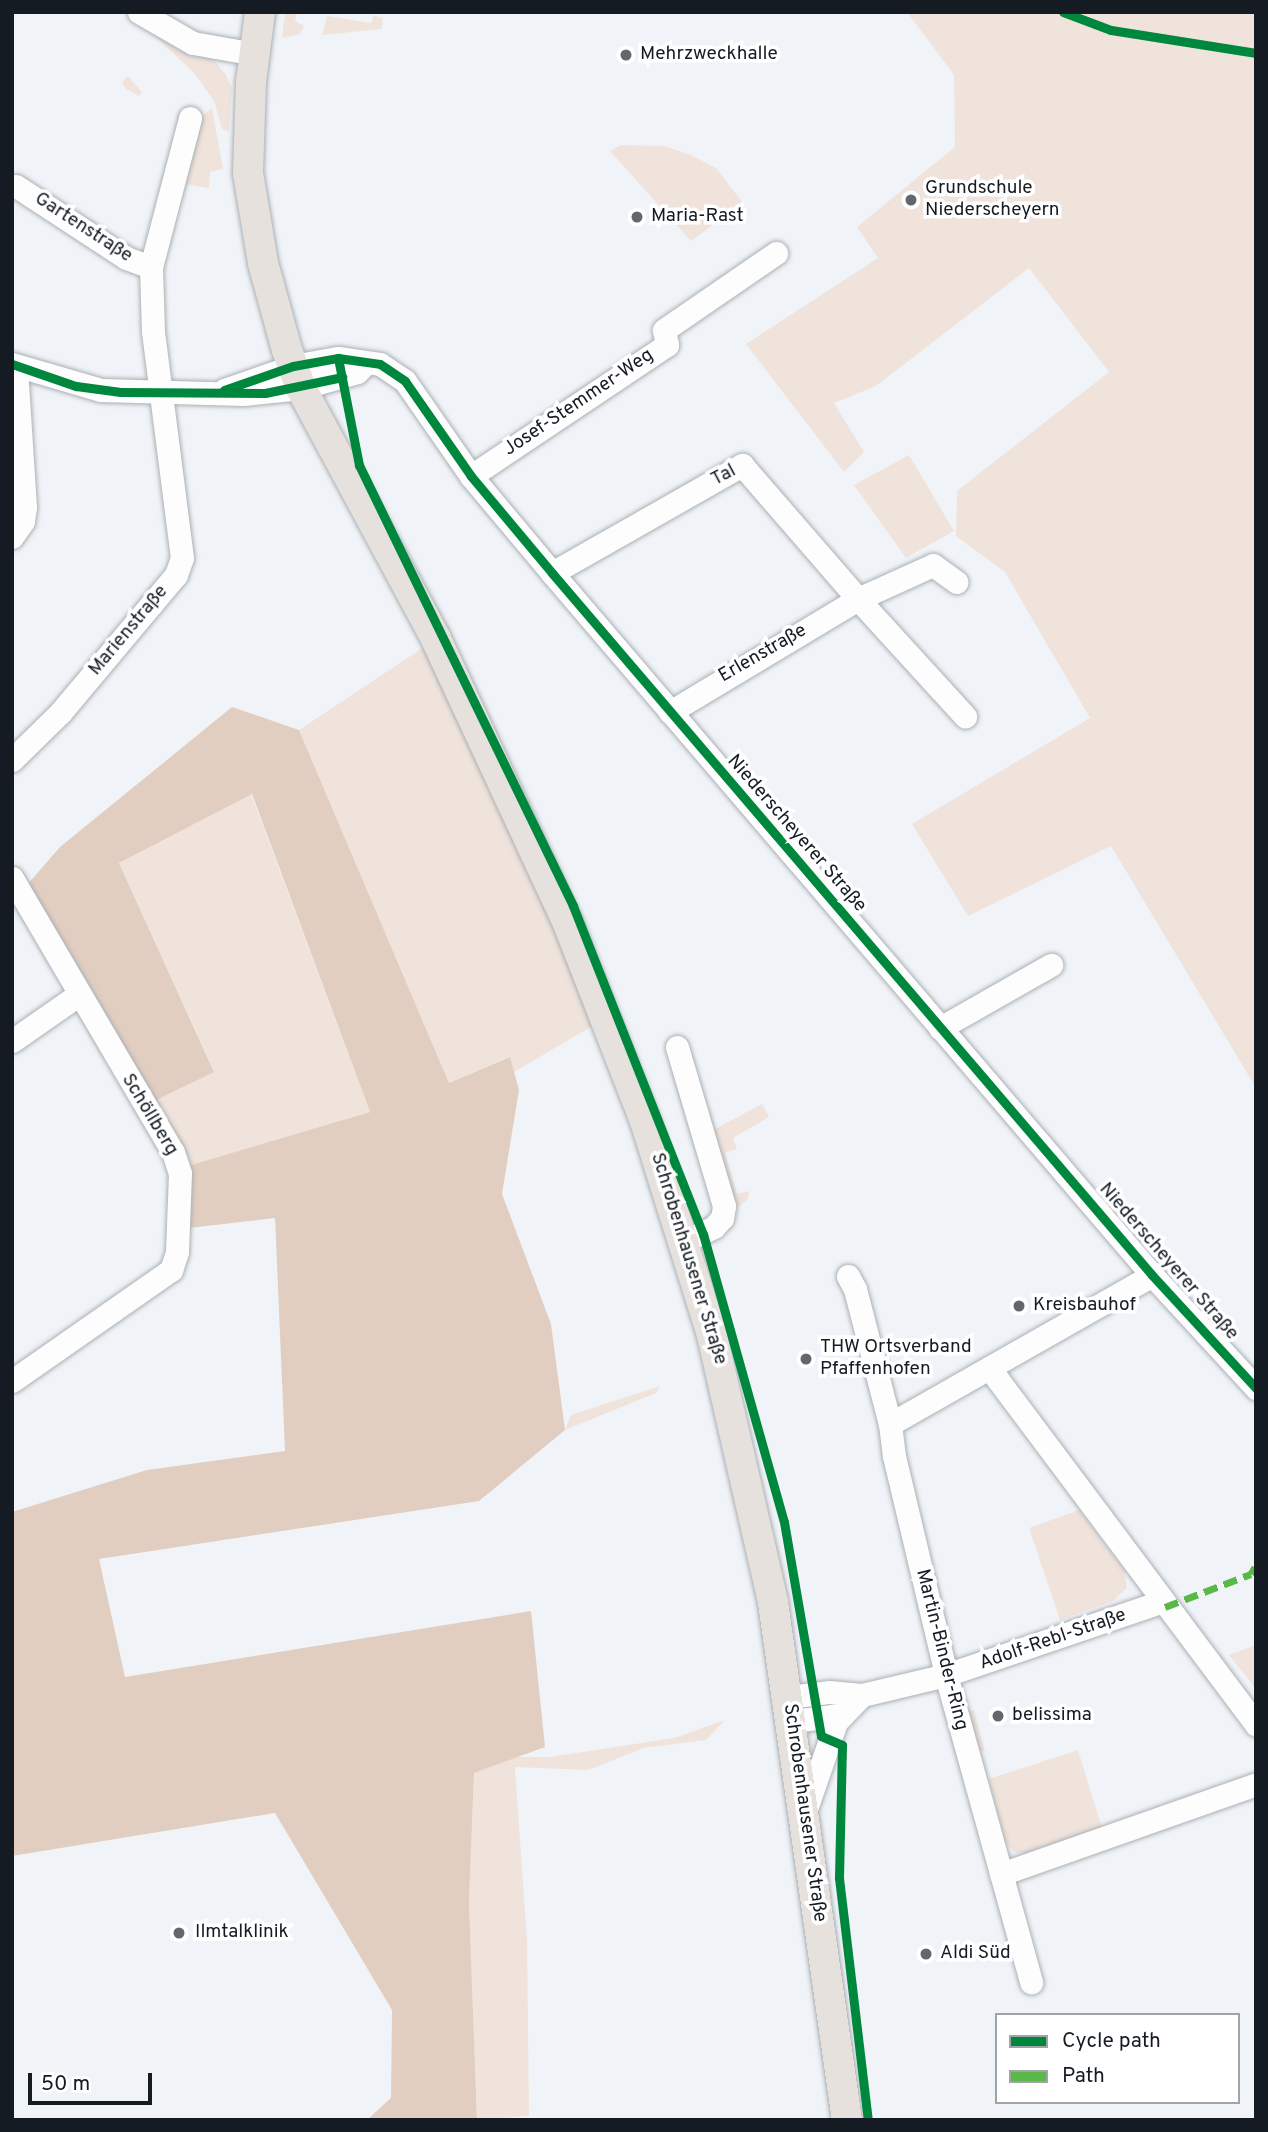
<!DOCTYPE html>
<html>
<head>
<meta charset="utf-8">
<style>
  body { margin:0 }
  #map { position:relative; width:1268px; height:2132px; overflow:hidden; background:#f0f4f8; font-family:Overpass,sans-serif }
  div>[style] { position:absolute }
  .green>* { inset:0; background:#f0e3db; transform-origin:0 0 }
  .forest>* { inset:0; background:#e2cec1 }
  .roads { filter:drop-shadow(0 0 2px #abb0b5) drop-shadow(0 0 2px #abb0b5) }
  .minor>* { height:23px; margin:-11.5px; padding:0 11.5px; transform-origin:11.5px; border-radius:11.5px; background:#fdfdfe }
  .major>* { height:30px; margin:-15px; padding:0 15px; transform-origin:15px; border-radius:15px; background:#e7e1dd }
  .quiet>* { height:7px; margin-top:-3.5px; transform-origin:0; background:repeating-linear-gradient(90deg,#58b947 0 14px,transparent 0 21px) }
  .cycleway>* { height:9px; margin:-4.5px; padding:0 4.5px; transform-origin:4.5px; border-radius:4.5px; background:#00873e }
  .dots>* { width:19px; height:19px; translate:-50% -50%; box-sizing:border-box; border:4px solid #fff; border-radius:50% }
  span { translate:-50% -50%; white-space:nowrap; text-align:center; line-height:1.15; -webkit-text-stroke:7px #fff; paint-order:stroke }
  .poi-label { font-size:19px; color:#141b22 }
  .left { translate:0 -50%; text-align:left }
  .street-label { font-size:19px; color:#141b22 }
  .frame { position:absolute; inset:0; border:14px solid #141b22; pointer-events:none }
  .legend { position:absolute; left:995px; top:2013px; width:245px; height:91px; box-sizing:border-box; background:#fff; border:2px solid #a1a4a7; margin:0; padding:9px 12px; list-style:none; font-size:21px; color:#141b22 }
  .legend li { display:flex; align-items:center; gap:14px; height:35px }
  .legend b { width:35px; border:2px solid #a1a4a7 }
  .scale { position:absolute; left:28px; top:2073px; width:124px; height:32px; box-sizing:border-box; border:4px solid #141b22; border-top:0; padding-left:9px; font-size:21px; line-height:24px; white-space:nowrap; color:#141b22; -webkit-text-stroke:5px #fff; paint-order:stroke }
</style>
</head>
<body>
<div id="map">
  <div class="green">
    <div style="clip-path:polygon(285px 12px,297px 12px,295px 21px,304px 26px,300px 34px,282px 38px)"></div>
    <div style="clip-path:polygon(907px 12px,1256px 12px,1256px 1088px,1111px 846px,968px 916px,912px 824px,1090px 718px,1005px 572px,956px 536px,957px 491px,1109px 372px,1029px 268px,876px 386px,834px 403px,864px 452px,844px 472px,746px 344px,878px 258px,857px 227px,955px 147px,954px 75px)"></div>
    <div style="clip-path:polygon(374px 15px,383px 19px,382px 29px,322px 35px,327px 16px,371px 23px)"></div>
    <div style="clip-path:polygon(150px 31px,215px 61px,226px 75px,232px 88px,229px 131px,222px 129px,214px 101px,195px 74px)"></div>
    <div style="clip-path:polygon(128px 76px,142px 92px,139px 96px,126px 89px,122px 82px)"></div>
    <div style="clip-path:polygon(212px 108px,223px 169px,210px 172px,209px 188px,183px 184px,199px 119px)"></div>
    <div style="clip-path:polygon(621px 145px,664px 146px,691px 155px,716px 168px,743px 203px,691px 241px,610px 151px)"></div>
    <div style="clip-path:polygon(909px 455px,954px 531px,906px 558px,854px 485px)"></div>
    <div style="clip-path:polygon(436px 639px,606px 1018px,514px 1072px,509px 1057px,449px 1083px,299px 730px)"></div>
    <div style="clip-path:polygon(251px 794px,370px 1112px,191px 1165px,152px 1102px,214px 1071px,119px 863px)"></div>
    <div style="clip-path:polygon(762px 1104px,769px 1117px,733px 1138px,737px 1149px,725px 1153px,737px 1194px,749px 1191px,748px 1199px,731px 1212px,706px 1134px)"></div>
    <div style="clip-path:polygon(660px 1386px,656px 1393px,565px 1430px,571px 1415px)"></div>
    <div style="clip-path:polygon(1079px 1510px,1124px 1570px,1127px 1588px,1113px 1601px,1060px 1620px,1029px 1528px)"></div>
    <div style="clip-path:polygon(1256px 1645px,1256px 1689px,1229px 1655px)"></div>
    <div style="left:974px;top:1710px;width:42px;height:8px;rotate:75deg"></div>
    <div style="clip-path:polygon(725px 1720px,706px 1740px,644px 1748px,588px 1770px,515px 1767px,527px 1940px,529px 2116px,477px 2120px,469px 1902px,474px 1773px,515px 1757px,550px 1757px,674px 1738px)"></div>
    <div style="clip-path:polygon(1078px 1750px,1102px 1828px,1028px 1854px,1014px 1852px,1005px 1841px,989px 1779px)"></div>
  </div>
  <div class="forest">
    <div style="clip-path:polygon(232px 707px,299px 730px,449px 1083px,510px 1057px,519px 1090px,502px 1194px,551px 1324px,565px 1430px,479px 1501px,99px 1559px,125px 1677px,531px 1611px,545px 1747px,474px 1773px,469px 1902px,477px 2120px,367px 2120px,391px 2098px,392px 2010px,275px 1813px,12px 1856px,12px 1512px,147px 1470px,285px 1451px,275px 1218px,189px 1228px,191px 1165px,370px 1112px,252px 794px,119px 863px,214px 1072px,152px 1102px,27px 885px,60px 847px)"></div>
  </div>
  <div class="roads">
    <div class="minor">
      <div style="left:139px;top:12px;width:62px;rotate:29.9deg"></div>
      <div style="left:193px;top:43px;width:63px;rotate:10.1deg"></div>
      <div style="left:16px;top:186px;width:131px;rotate:33.2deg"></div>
      <div style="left:126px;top:258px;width:27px;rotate:20deg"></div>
      <div style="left:12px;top:364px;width:93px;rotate:16.3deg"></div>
      <div style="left:101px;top:390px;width:142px;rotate:1.6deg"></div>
      <div style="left:243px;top:394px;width:58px;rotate:-5.9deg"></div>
      <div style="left:301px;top:388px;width:58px;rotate:-15.9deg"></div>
      <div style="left:357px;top:372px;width:11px;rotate:-45deg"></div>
      <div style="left:224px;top:390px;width:73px;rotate:-19.2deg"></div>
      <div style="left:293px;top:366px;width:46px;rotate:-10.1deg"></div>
      <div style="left:338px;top:358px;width:42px;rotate:8.1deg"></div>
      <div style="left:380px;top:364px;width:30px;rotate:34deg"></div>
      <div style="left:405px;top:381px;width:116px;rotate:55.2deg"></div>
      <div style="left:471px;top:476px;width:126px;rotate:50.1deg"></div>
      <div style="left:552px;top:573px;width:923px;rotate:49.48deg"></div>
      <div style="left:1152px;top:1275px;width:154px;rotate:47.4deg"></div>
      <div style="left:471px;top:476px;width:236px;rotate:-33.8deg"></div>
      <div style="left:667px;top:345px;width:15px;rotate:-101deg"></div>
      <div style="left:664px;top:330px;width:136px;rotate:-34.5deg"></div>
      <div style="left:12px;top:537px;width:19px;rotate:-55deg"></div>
      <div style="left:23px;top:521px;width:14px;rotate:-82deg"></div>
      <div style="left:25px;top:507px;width:141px;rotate:-93.7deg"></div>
      <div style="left:552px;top:573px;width:219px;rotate:-29.6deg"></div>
      <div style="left:742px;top:465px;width:177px;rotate:49.1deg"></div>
      <div style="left:858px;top:599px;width:82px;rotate:-24.4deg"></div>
      <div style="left:933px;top:565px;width:29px;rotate:36deg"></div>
      <div style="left:670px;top:712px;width:219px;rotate:-31deg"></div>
      <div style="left:858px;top:599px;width:159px;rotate:47.6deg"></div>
      <div style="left:12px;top:760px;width:67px;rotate:-44.4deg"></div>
      <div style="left:60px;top:713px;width:180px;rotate:-50deg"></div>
      <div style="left:176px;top:575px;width:18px;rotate:-71deg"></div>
      <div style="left:182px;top:558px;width:229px;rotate:-97.3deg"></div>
      <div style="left:153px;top:331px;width:64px;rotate:-91.8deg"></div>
      <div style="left:151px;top:267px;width:154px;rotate:-75.3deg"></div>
      <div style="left:12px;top:878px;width:318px;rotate:59.6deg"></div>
      <div style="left:173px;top:1152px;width:22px;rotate:72deg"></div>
      <div style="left:180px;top:1173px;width:79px;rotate:92.2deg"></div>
      <div style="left:177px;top:1252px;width:19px;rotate:108deg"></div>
      <div style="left:171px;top:1270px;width:194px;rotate:145.1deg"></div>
      <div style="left:940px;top:1028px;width:128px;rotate:-29.6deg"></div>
      <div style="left:12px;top:1041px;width:80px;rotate:-34.9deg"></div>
      <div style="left:677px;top:1047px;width:166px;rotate:73.5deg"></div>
      <div style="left:724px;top:1206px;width:12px;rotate:99deg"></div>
      <div style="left:722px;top:1218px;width:12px;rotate:132deg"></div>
      <div style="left:714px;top:1227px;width:32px;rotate:154deg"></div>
      <div style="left:848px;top:1276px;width:15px;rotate:62deg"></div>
      <div style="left:855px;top:1289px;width:139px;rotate:75.5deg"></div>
      <div style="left:890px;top:1424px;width:32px;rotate:83deg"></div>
      <div style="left:894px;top:1456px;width:225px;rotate:76.6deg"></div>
      <div style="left:946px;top:1675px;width:319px;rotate:74.5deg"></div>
      <div style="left:990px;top:1369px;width:444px;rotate:53.2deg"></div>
      <div style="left:890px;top:1424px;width:301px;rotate:-29.6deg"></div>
      <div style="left:789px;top:1697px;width:40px;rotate:-7.1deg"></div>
      <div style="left:829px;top:1692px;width:33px;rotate:5deg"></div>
      <div style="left:862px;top:1695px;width:86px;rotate:-13.4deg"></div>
      <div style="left:946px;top:1675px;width:227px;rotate:-18.8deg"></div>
      <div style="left:793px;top:1721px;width:47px;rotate:-7.3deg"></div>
      <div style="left:805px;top:1812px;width:95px;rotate:-71deg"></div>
      <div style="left:836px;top:1722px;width:37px;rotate:-46deg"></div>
      <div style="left:1001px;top:1874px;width:270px;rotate:-19.4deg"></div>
    </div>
    <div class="major">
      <div style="left:260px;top:12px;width:71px;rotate:97.3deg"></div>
      <div style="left:251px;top:82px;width:91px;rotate:91.9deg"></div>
      <div style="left:248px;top:173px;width:91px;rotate:80.5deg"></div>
      <div style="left:263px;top:263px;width:90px;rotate:74.6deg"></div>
      <div style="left:287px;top:350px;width:40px;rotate:69.8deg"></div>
      <div style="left:301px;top:388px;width:285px;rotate:61.7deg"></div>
      <div style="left:436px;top:639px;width:311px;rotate:65.1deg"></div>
      <div style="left:567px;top:921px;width:215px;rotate:68.7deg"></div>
      <div style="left:645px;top:1121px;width:220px;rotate:72.6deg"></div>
      <div style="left:711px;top:1331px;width:278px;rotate:77.1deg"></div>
      <div style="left:773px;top:1602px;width:523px;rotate:81.87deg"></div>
    </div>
  </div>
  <div class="quiet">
    <div style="left:1165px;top:1607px;width:92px;rotate:-21deg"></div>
    <div style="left:1251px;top:1574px;width:8px;rotate:-60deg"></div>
  </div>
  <div class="cycleway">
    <div style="left:1063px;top:12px;width:51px;rotate:20.6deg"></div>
    <div style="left:1111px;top:30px;width:147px;rotate:9deg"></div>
    <div style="left:338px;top:358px;width:109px;rotate:78.9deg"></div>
    <div style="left:359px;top:465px;width:490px;rotate:64.1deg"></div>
    <div style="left:573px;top:906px;width:353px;rotate:68.4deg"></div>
    <div style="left:703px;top:1234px;width:299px;rotate:74.3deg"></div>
    <div style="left:784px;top:1522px;width:217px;rotate:80.2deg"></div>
    <div style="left:821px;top:1736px;width:23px;rotate:23deg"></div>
    <div style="left:842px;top:1745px;width:133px;rotate:91.3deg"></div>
    <div style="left:839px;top:1878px;width:244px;rotate:83.2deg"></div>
    <div style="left:12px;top:364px;width:68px;rotate:19deg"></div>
    <div style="left:76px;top:386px;width:45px;rotate:7.6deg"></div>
    <div style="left:121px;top:392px;width:144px;rotate:0.4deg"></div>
    <div style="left:265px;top:393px;width:79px;rotate:-11.7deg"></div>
    <div style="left:224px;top:390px;width:73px;rotate:-19.2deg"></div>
    <div style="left:293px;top:366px;width:46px;rotate:-10.1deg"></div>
    <div style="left:338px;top:358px;width:42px;rotate:8.1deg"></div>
    <div style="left:380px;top:364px;width:30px;rotate:34deg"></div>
    <div style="left:405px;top:381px;width:116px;rotate:55.2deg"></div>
    <div style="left:471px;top:476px;width:126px;rotate:50.1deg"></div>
    <div style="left:552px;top:573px;width:923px;rotate:49.48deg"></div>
    <div style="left:1152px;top:1275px;width:154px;rotate:47.4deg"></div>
  </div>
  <div class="dots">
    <div style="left:626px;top:55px;background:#61676d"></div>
    <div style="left:911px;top:200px;background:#61676d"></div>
    <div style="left:637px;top:217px;background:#61676d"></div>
    <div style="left:1019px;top:1306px;background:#61676d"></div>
    <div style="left:806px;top:1359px;background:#61676d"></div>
    <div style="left:998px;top:1716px;background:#61676d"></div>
    <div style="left:179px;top:1933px;background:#61676d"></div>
    <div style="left:926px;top:1954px;background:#61676d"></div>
  </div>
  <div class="poi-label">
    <span class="left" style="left:640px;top:55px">Mehrzweckhalle</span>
    <span class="left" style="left:925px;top:200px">Grundschule<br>Niederscheyern</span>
    <span class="left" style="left:651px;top:217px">Maria-Rast</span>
    <span class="left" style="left:1033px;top:1306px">Kreisbauhof</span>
    <span class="left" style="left:820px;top:1359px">THW Ortsverband<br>Pfaffenhofen</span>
    <span class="left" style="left:1012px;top:1716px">belissima</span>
    <span class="left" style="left:195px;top:1933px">Ilmtalklinik</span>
    <span class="left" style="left:940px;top:1954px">Aldi Süd</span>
  </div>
  <div class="street-label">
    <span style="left:83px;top:228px;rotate:33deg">Gartenstraße</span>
    <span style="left:579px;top:403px;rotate:-34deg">Josef-Stemmer-Weg</span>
    <span style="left:724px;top:476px;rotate:-28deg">Tal</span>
    <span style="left:129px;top:631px;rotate:-50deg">Marienstraße</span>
    <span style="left:763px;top:654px;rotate:-30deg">Erlenstraße</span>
    <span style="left:796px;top:834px;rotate:49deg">Niederscheyerer Straße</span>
    <span style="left:149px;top:1115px;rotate:59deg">Schöllberg</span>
    <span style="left:688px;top:1259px;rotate:73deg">Schrobenhausener Straße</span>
    <span style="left:1168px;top:1262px;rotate:49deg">Niederscheyerer Straße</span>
    <span style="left:1053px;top:1640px;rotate:-19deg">Adolf-Rebl-Straße</span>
    <span style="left:941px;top:1650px;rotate:76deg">Martin-Binder-Ring</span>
    <span style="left:804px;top:1813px;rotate:82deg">Schrobenhausener Straße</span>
  </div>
  <div class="frame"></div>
  <ul class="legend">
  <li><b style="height:9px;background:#00873e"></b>Cycle path</li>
  <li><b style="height:9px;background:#58b947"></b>Path</li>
  </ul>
  <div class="scale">50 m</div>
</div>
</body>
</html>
